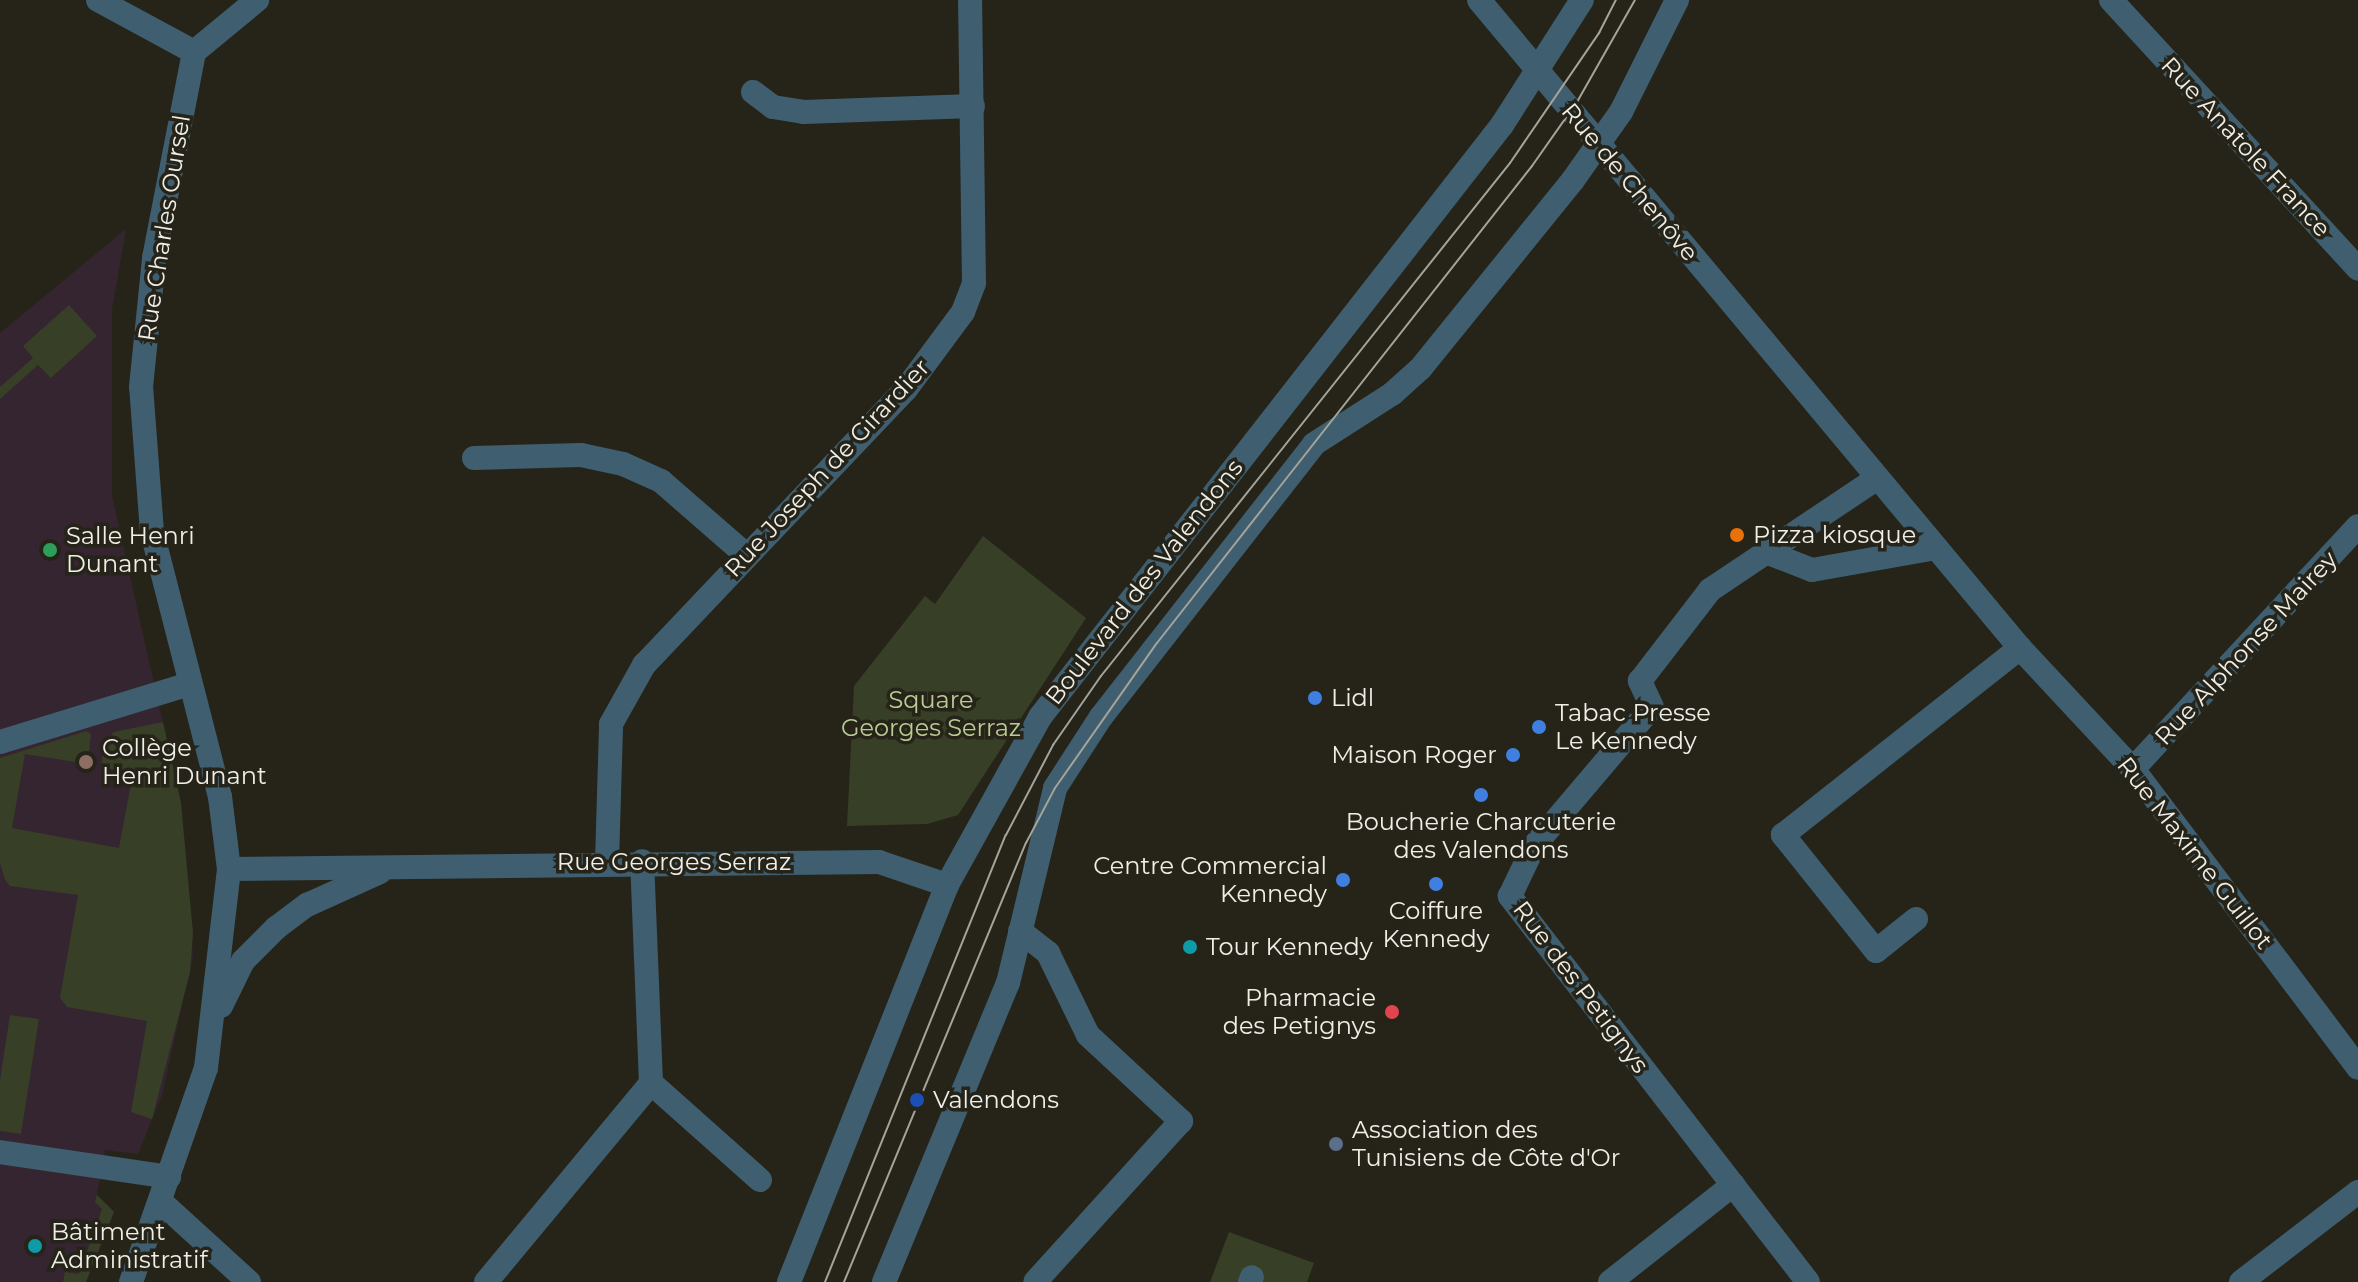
<!DOCTYPE html>
<html>
<head>
<meta charset="utf-8">
<style>
  body { margin:0 }
  #map { position:relative; width:2358px; height:1282px; overflow:hidden; background:#262419; font-family:Montserrat,sans-serif }
  div>[style] { position:absolute }
  .education>* { inset:0; background:#342531 }
  .green>* { inset:0; background:#373f26 }
  .minor>* { height:24px; margin:-12px; padding:0 12px; transform-origin:12px; border-radius:12px; background:#3f5f71 }
  .tram>* { height:2px; margin:-1px; padding:0 1px; transform-origin:1px; border-radius:1px; background:#a5a49b }
  .dots>* { width:22px; height:22px; translate:-50% -50%; box-sizing:border-box; border:4px solid #262419; border-radius:50% }
  span { translate:-50% -50%; white-space:nowrap; text-align:center; line-height:1.15; -webkit-text-stroke:7px #262419; paint-order:stroke }
  .street-label { font-size:24px; color:#efeee7 }
  .poi-label { font-size:24px; color:#efeee7 }
  .left { translate:0 -50%; text-align:left }
  .right { translate:-100% -50%; text-align:right }
  .park-label { font-size:24px; color:#bacb93 }
</style>
</head>
<body>
<div id="map">
  <div class="education">
    <div style="clip-path:polygon(126px 229px,112px 310px,112px 496px,181px 803px,193px 957px,162px 1095px,138px 1154px,105px 1150px,97px 1195px,114px 1212px,86px 1282px,0 1282px,0 333px)"></div>
  </div>
  <div class="green">
    <div style="clip-path:polygon(69px 305px,97px 336px,51px 378px,38px 365px,0 399px,0 387px,33px 358px,23px 346px)"></div>
    <div style="clip-path:polygon(983px 536px,1086px 618px,958px 815px,927px 824px,847px 826px,854px 686px,925px 596px,935px 604px)"></div>
    <div style="clip-path:polygon(163px 722px,181px 803px,193px 933px,190px 972px,152px 1119px,131px 1112px,147px 1021px,67px 1007px,60px 998px,78px 895px,10px 886px,5px 880px,0 863px,0 758px,86px 731px,91px 734px,88px 764px,25px 754px,12px 828px,119px 848px,133px 773px,101px 767px,105px 741px,114px 732px)"></div>
    <div style="clip-path:polygon(10px 1015px,39px 1019px,21px 1134px,0 1131px,0 1080px)"></div>
    <div style="clip-path:polygon(97px 1195px,114px 1212px,86px 1282px,63px 1282px,65px 1272px,79px 1274px,102px 1209px,95px 1202px)"></div>
    <div style="clip-path:polygon(1229px 1232px,1314px 1263px,1307px 1282px,1210px 1282px)"></div>
  </div>
  <div class="minor">
    <div style="left:98px;top:0;width:109px;rotate:28.4deg"></div>
    <div style="left:1479px;top:0;width:844px;rotate:50.14deg"></div>
    <div style="left:2020px;top:648px;width:166px;rotate:47deg"></div>
    <div style="left:2133px;top:769px;width:374px;rotate:53deg"></div>
    <div style="left:2111px;top:0;width:365px;rotate:47.4deg"></div>
    <div style="left:194px;top:52px;width:82px;rotate:-39.5deg"></div>
    <div style="left:753px;top:92px;width:25px;rotate:37deg"></div>
    <div style="left:773px;top:107px;width:31px;rotate:9deg"></div>
    <div style="left:804px;top:112px;width:169px;rotate:-2deg"></div>
    <div style="left:474px;top:458px;width:107px;rotate:-1.6deg"></div>
    <div style="left:581px;top:455px;width:43px;rotate:12.1deg"></div>
    <div style="left:623px;top:464px;width:42px;rotate:24.1deg"></div>
    <div style="left:661px;top:481px;width:111px;rotate:41deg"></div>
    <div style="left:1766px;top:552px;width:49px;rotate:21.4deg"></div>
    <div style="left:1812px;top:570px;width:126px;rotate:-10.1deg"></div>
    <div style="left:0;top:742px;width:199px;rotate:-17deg"></div>
    <div style="left:2133px;top:769px;width:331px;rotate:-47.2deg"></div>
    <div style="left:607px;top:862px;width:138px;rotate:-88.3deg"></div>
    <div style="left:611px;top:724px;width:68px;rotate:-60.8deg"></div>
    <div style="left:644px;top:665px;width:381px;rotate:-46.5deg"></div>
    <div style="left:906px;top:389px;width:96px;rotate:-53.5deg"></div>
    <div style="left:963px;top:312px;width:31px;rotate:-69deg"></div>
    <div style="left:974px;top:283px;width:283px;rotate:-90.8deg"></div>
    <div style="left:229px;top:869px;width:650px;rotate:-0.62deg"></div>
    <div style="left:879px;top:862px;width:72px;rotate:18.7deg"></div>
    <div style="left:1916px;top:919px;width:51px;rotate:141.3deg"></div>
    <div style="left:1876px;top:951px;width:149px;rotate:-128.7deg"></div>
    <div style="left:1783px;top:835px;width:302px;rotate:-38.3deg"></div>
    <div style="left:1020px;top:931px;width:36px;rotate:38deg"></div>
    <div style="left:1048px;top:953px;width:91px;rotate:64deg"></div>
    <div style="left:1088px;top:1035px;width:127px;rotate:42.8deg"></div>
    <div style="left:1181px;top:1121px;width:217px;rotate:132.2deg"></div>
    <div style="left:221px;top:1006px;width:50px;rotate:-63.9deg"></div>
    <div style="left:243px;top:961px;width:47px;rotate:-45deg"></div>
    <div style="left:276px;top:928px;width:39px;rotate:-37deg"></div>
    <div style="left:307px;top:905px;width:80px;rotate:-24.3deg"></div>
    <div style="left:651px;top:1083px;width:146px;rotate:41.7deg"></div>
    <div style="left:0;top:1152px;width:171px;rotate:8.4deg"></div>
    <div style="left:161px;top:1202px;width:119px;rotate:42.3deg"></div>
    <div style="left:131px;top:1282px;width:227px;rotate:-70.7deg"></div>
    <div style="left:206px;top:1068px;width:200px;rotate:-83.4deg"></div>
    <div style="left:229px;top:869px;width:73px;rotate:-97.1deg"></div>
    <div style="left:220px;top:797px;width:274px;rotate:-104.4deg"></div>
    <div style="left:152px;top:532px;width:145px;rotate:-94.3deg"></div>
    <div style="left:141px;top:387px;width:130px;rotate:-84.2deg"></div>
    <div style="left:154px;top:258px;width:210px;rotate:-79deg"></div>
    <div style="left:486px;top:1282px;width:259px;rotate:-50.3deg"></div>
    <div style="left:651px;top:1083px;width:222px;rotate:-92.3deg"></div>
    <div style="left:789px;top:1282px;width:427px;rotate:-68.3deg"></div>
    <div style="left:947px;top:885px;width:192px;rotate:-61deg"></div>
    <div style="left:1040px;top:717px;width:751px;rotate:-52.03deg"></div>
    <div style="left:1502px;top:125px;width:148px;rotate:-57.4deg"></div>
    <div style="left:884px;top:1282px;width:324px;rotate:-67.5deg"></div>
    <div style="left:1008px;top:983px;width:201px;rotate:-76.4deg"></div>
    <div style="left:1055px;top:788px;width:85px;rotate:-57.1deg"></div>
    <div style="left:1101px;top:717px;width:346px;rotate:-52deg"></div>
    <div style="left:1314px;top:444px;width:93px;rotate:-32.7deg"></div>
    <div style="left:1392px;top:394px;width:38px;rotate:-42deg"></div>
    <div style="left:1420px;top:369px;width:243px;rotate:-51deg"></div>
    <div style="left:1573px;top:180px;width:83px;rotate:-54.8deg"></div>
    <div style="left:1621px;top:112px;width:125px;rotate:-63.4deg"></div>
    <div style="left:1250px;top:1282px;width:5px;rotate:-68deg"></div>
    <div style="left:1610px;top:1282px;width:157px;rotate:-38.3deg"></div>
    <div style="left:1808px;top:1282px;width:488px;rotate:-127.7deg"></div>
    <div style="left:1510px;top:896px;width:55px;rotate:-64.4deg"></div>
    <div style="left:1534px;top:846px;width:182px;rotate:-49.7deg"></div>
    <div style="left:1652px;top:707px;width:29px;rotate:-115deg"></div>
    <div style="left:1640px;top:681px;width:115px;rotate:-52.4deg"></div>
    <div style="left:1710px;top:590px;width:201px;rotate:-33.8deg"></div>
    <div style="left:2241px;top:1282px;width:148px;rotate:-37.6deg"></div>
  </div>
  <div class="tram">
    <div style="left:825px;top:1282px;width:482px;rotate:-68deg"></div>
    <div style="left:1006px;top:835px;width:102px;rotate:-62.4deg"></div>
    <div style="left:1053px;top:745px;width:84px;rotate:-55.2deg"></div>
    <div style="left:1101px;top:676px;width:656px;rotate:-51.44deg"></div>
    <div style="left:1510px;top:163px;width:158px;rotate:-55.6deg"></div>
    <div style="left:1599px;top:33px;width:37px;rotate:-63deg"></div>
    <div style="left:844px;top:1282px;width:475px;rotate:-67.5deg"></div>
    <div style="left:1026px;top:843px;width:62px;rotate:-62.2deg"></div>
    <div style="left:1055px;top:788px;width:177px;rotate:-54.9deg"></div>
    <div style="left:1157px;top:643px;width:607px;rotate:-51.83deg"></div>
    <div style="left:1532px;top:166px;width:78px;rotate:-54.9deg"></div>
    <div style="left:1577px;top:102px;width:117px;rotate:-60.4deg"></div>
  </div>
  <div class="dots">
    <div style="left:1737px;top:535px;background:#e8710a"></div>
    <div style="left:50px;top:550px;background:#2e9e5b"></div>
    <div style="left:1315px;top:698px;background:#3f7fe0"></div>
    <div style="left:1539px;top:727px;background:#3f7fe0"></div>
    <div style="left:1513px;top:755px;background:#3f7fe0"></div>
    <div style="left:86px;top:762px;background:#8d6e63"></div>
    <div style="left:1481px;top:795px;background:#3f7fe0"></div>
    <div style="left:1343px;top:880px;background:#3f7fe0"></div>
    <div style="left:1436px;top:884px;background:#3f7fe0"></div>
    <div style="left:1190px;top:947px;background:#0f9aa8"></div>
    <div style="left:1392px;top:1012px;background:#e0444e"></div>
    <div style="left:917px;top:1100px;background:#1a4fb4"></div>
    <div style="left:1336px;top:1144px;background:#5c6f8a"></div>
    <div style="left:35px;top:1246px;background:#0f9aa8"></div>
  </div>
  <div class="street-label">
    <span style="left:2246px;top:147px;rotate:47deg">Rue Anatole France</span>
    <span style="left:1630px;top:182px;rotate:50deg">Rue de Chenôve</span>
    <span style="left:164px;top:228px;rotate:-81deg">Rue Charles Oursel</span>
    <span style="left:827px;top:468px;rotate:-47deg">Rue Joseph de Girardier</span>
    <span style="left:1144px;top:582px;rotate:-52deg">Boulevard des Valendons</span>
    <span style="left:2246px;top:648px;rotate:-47deg">Rue Alphonse Mairey</span>
    <span style="left:2195px;top:853px;rotate:52deg">Rue Maxime Guillot</span>
    <span style="left:674px;top:862px">Rue Georges Serraz</span>
    <span style="left:1581px;top:987px;rotate:53deg">Rue des Petignys</span>
  </div>
  <div class="poi-label">
    <span class="left" style="left:1753px;top:535px">Pizza kiosque</span>
    <span class="left" style="left:66px;top:550px">Salle Henri<br>Dunant</span>
    <span class="left" style="left:1331px;top:698px">Lidl</span>
    <span class="left" style="left:1555px;top:727px">Tabac Presse<br>Le Kennedy</span>
    <span class="left" style="left:102px;top:762px">Collège<br>Henri Dunant</span>
    <span class="right" style="left:1497px;top:755px">Maison Roger</span>
    <span style="left:1481px;top:836px">Boucherie Charcuterie<br>des Valendons</span>
    <span class="right" style="left:1327px;top:880px">Centre Commercial<br>Kennedy</span>
    <span style="left:1436px;top:925px">Coiffure<br>Kennedy</span>
    <span class="left" style="left:1206px;top:947px">Tour Kennedy</span>
    <span class="right" style="left:1376px;top:1012px">Pharmacie<br>des Petignys</span>
    <span class="left" style="left:933px;top:1100px">Valendons</span>
    <span class="left" style="left:1352px;top:1144px">Association des<br>Tunisiens de Côte d'Or</span>
    <span class="left" style="left:51px;top:1246px">Bâtiment<br>Administratif</span>
  </div>
  <div class="park-label">
    <span style="left:931px;top:714px">Square<br>Georges Serraz</span>
  </div>
</div>
</body>
</html>
